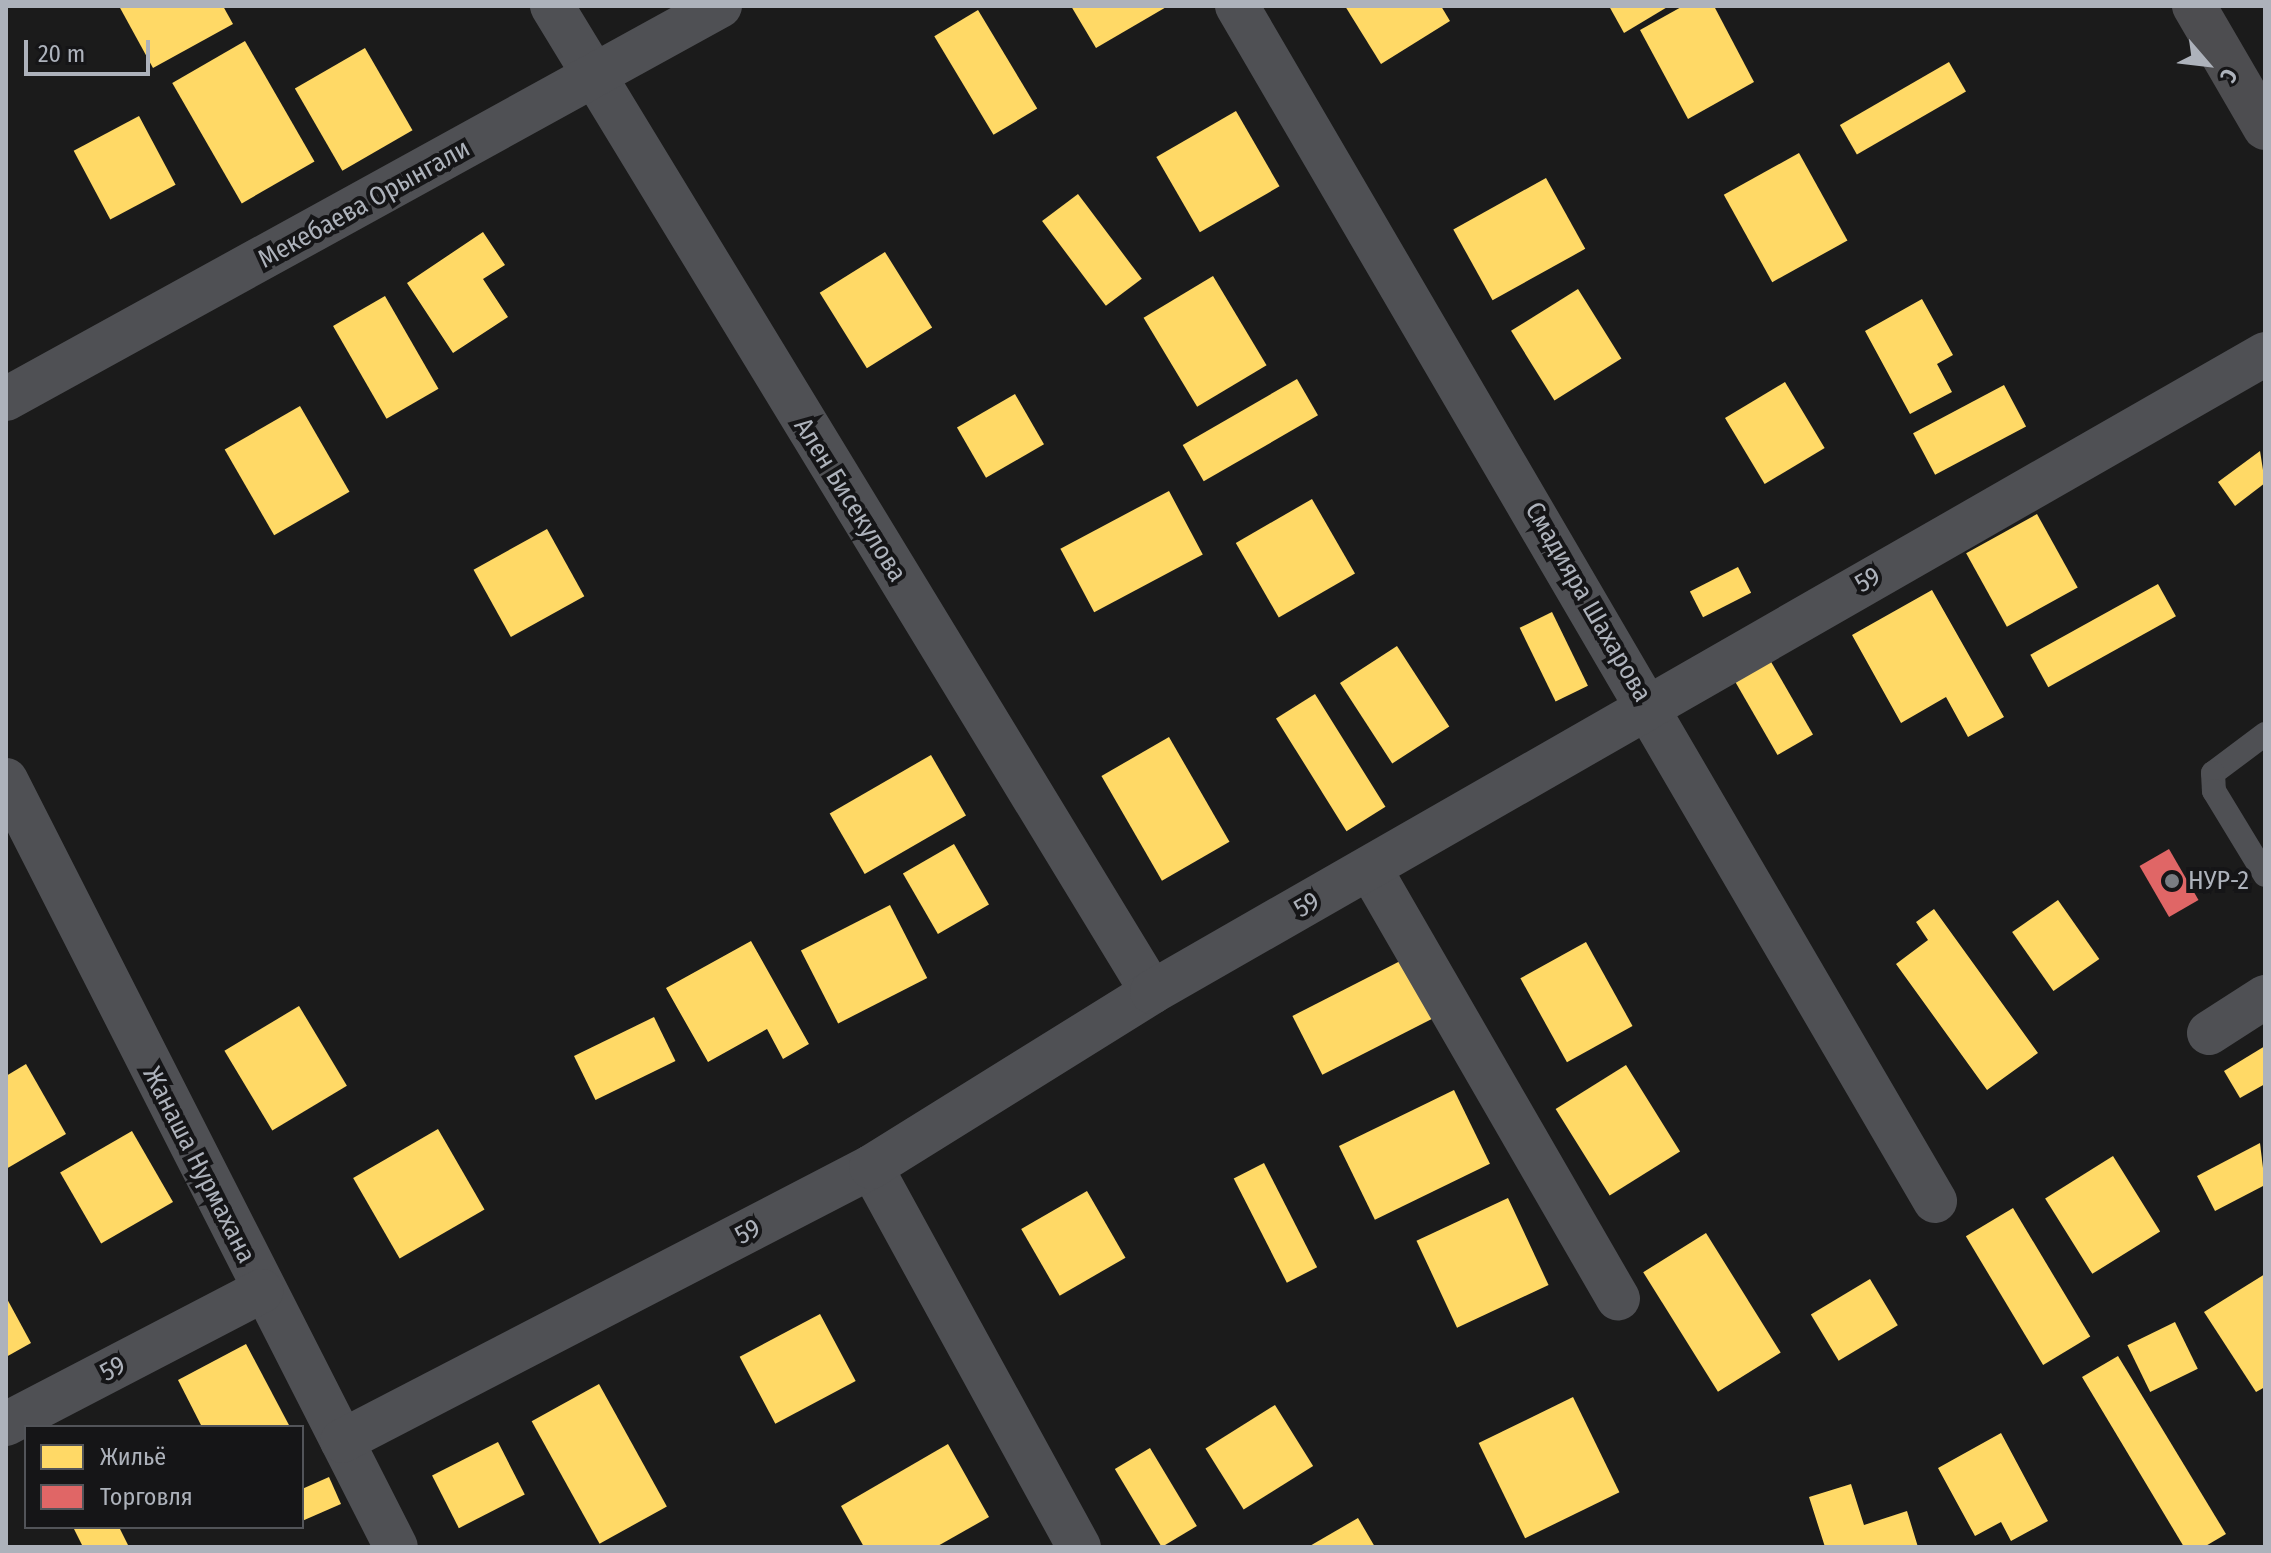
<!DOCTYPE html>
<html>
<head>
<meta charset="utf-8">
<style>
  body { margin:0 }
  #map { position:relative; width:2271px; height:1553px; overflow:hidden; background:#1b1b1b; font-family:"Fira Sans Condensed",sans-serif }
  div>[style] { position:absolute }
  .homes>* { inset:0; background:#ffd966; transform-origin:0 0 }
  .shops>* { inset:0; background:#e06666; transform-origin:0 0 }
  .lane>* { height:24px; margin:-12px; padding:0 12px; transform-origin:12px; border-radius:12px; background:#4f5054 }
  .street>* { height:44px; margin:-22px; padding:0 22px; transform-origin:22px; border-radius:22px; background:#4f5054 }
  .highway>* { height:44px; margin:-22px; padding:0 22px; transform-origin:22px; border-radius:22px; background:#4d4d50 }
  .dots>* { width:22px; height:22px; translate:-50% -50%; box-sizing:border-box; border:4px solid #151517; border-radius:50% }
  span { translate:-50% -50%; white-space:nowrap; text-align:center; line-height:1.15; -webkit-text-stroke:8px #151517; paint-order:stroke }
  .street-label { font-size:26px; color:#adb2bb }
  .poi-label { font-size:26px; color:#adb2bb }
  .left { translate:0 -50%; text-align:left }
  .frame { position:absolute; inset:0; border:8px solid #adb2bb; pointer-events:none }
  .legend { position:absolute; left:24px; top:1425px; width:280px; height:104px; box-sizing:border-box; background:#151517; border:2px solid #525459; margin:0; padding:10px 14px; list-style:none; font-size:24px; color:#adb2bb }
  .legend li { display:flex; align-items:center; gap:16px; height:40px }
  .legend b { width:40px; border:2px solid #525459 }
  .north { position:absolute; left:2167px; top:24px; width:80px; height:80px; -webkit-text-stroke:6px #151517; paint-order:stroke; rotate:118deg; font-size:22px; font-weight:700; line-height:32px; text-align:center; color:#adb2bb }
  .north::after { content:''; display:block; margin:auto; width:28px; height:36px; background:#adb2bb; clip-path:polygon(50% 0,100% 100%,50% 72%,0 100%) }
  .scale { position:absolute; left:24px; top:40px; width:126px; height:36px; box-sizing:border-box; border:4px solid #adb2bb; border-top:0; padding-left:10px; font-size:24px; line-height:28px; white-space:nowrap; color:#adb2bb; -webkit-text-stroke:6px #151517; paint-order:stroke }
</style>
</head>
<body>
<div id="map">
  <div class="homes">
    <div style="clip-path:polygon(119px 6px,223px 6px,233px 24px,153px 68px)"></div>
    <div style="clip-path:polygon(1071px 6px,1168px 6px,1096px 48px)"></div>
    <div style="clip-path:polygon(1345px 6px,1441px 6px,1450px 21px,1381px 64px)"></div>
    <div style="clip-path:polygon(1609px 6px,1669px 6px,1624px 33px)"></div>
    <div style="clip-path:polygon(1683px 6px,1714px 6px,1754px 82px,1688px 119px,1640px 30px)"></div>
    <div style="left:978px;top:10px;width:115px;height:51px;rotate:59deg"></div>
    <div style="left:245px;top:41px;width:139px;height:84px;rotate:60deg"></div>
    <div style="left:365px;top:48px;width:95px;height:81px;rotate:60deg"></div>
    <div style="left:1949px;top:62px;width:34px;height:126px;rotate:60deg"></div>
    <div style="left:1236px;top:111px;width:87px;height:92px;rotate:60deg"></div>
    <div style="left:139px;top:116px;width:78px;height:74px;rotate:62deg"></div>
    <div style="left:1799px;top:153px;width:100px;height:86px;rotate:61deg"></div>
    <div style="left:1546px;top:178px;width:81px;height:106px;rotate:61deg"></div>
    <div style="left:1078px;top:194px;width:106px;height:45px;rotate:53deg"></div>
    <div style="clip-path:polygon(483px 232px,505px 265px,483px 279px,508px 317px,453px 353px,407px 283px)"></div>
    <div style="left:885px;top:252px;width:89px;height:77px;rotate:58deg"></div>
    <div style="left:1213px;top:276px;width:104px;height:81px;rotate:59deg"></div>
    <div style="left:1578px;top:289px;width:82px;height:79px;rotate:58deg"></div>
    <div style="left:385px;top:296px;width:107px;height:60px;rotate:60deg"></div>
    <div style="clip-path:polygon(1922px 299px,1953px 355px,1937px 364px,1952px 392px,1910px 414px,1865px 331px)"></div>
    <div style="left:1297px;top:379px;width:42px;height:132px;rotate:60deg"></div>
    <div style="left:1785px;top:382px;width:77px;height:70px;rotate:59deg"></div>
    <div style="left:2004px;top:385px;width:47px;height:103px;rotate:62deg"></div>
    <div style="left:1015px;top:394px;width:58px;height:67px;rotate:60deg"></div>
    <div style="left:300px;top:406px;width:99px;height:87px;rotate:60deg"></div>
    <div style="clip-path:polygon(2260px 451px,2265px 483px,2235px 506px,2218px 482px)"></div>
    <div style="left:1169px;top:491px;width:72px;height:123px;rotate:62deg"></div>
    <div style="left:1312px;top:499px;width:86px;height:88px;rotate:60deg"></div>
    <div style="left:2037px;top:514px;width:84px;height:81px;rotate:61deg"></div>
    <div style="left:547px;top:529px;width:77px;height:84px;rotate:61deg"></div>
    <div style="left:1738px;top:567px;width:29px;height:54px;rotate:63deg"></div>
    <div style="left:2158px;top:584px;width:37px;height:146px;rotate:61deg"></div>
    <div style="clip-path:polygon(1932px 590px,2004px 717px,1968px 737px,1946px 697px,1901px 723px,1852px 635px)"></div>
    <div style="left:1552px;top:612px;width:82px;height:36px;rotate:64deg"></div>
    <div style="left:1397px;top:646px;width:96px;height:68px;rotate:57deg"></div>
    <div style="left:1770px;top:660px;width:86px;height:41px;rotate:60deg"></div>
    <div style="left:1315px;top:694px;width:133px;height:46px;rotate:58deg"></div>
    <div style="left:1169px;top:737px;width:121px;height:78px;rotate:60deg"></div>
    <div style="left:931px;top:755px;width:70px;height:117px;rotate:60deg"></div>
    <div style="left:954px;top:844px;width:70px;height:59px;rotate:60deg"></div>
    <div style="left:2058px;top:900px;width:72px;height:56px;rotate:55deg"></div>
    <div style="left:890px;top:905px;width:82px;height:100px;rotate:63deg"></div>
    <div style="clip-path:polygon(1934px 909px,2038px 1053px,1987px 1090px,1896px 964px,1928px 940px,1916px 922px)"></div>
    <div style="clip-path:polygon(751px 941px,809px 1044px,783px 1059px,767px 1029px,708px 1062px,666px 988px)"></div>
    <div style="left:1586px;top:942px;width:96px;height:75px;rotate:61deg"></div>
    <div style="left:1410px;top:956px;width:66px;height:132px;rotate:63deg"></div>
    <div style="left:299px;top:1006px;width:93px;height:87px;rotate:59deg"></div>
    <div style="left:654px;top:1017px;width:49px;height:89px;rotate:64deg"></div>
    <div style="clip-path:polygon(2265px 1046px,2265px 1084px,2240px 1098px,2224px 1071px)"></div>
    <div style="clip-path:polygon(26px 1064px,66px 1134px,6px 1169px,6px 1076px)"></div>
    <div style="left:1626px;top:1065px;width:102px;height:83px;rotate:58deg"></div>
    <div style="left:1454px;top:1090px;width:82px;height:128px;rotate:64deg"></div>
    <div style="left:438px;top:1129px;width:93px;height:98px;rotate:60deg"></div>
    <div style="left:132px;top:1131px;width:82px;height:83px;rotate:60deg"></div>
    <div style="clip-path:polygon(2260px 1143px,2265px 1185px,2215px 1211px,2197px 1176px)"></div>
    <div style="left:2113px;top:1156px;width:89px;height:80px;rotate:58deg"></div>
    <div style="left:1264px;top:1163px;width:117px;height:34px;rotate:63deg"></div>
    <div style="left:1087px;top:1191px;width:77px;height:76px;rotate:60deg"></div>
    <div style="left:1508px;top:1198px;width:96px;height:101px;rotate:65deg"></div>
    <div style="left:2013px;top:1208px;width:150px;height:55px;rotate:59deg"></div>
    <div style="left:1706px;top:1233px;width:141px;height:74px;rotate:58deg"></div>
    <div style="clip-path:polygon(2265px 1274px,2265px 1387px,2256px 1392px,2204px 1312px)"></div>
    <div style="left:1870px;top:1279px;width:54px;height:69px;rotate:59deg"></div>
    <div style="clip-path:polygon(6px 1297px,31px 1343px,6px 1357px)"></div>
    <div style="left:820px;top:1314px;width:76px;height:91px;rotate:62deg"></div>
    <div style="left:2175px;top:1322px;width:52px;height:53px;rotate:64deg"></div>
    <div style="clip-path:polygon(246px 1344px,290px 1427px,202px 1427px,178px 1380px)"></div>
    <div style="clip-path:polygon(2118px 1356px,2226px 1534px,2204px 1547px,2184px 1547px,2082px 1377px)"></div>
    <div style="left:599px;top:1384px;width:140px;height:77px;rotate:61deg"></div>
    <div style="left:1573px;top:1397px;width:106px;height:105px;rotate:64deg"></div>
    <div style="left:1275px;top:1405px;width:72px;height:82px;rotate:58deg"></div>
    <div style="clip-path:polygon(2001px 1433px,2048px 1521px,2011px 1541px,2001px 1522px,1975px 1536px,1938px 1468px)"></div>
    <div style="left:498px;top:1442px;width:59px;height:74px;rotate:63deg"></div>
    <div style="clip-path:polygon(948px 1444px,989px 1517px,936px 1547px,864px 1547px,841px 1506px)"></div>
    <div style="left:1150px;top:1448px;width:91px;height:41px;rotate:59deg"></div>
    <div style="clip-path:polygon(329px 1477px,341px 1504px,302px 1521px,302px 1489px)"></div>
    <div style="clip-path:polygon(1851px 1484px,1864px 1525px,1907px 1511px,1918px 1547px,1825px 1547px,1809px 1497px)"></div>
    <div style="clip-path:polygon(1358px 1518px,1375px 1547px,1308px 1547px)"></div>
    <div style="clip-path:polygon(73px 1527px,119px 1527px,129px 1547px,83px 1547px)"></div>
  </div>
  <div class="shops">
    <div style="left:2169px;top:849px;width:59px;height:34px;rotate:60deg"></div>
  </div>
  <div class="lane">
    <div style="left:2265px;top:734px;width:65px;rotate:143.1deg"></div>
    <div style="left:2213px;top:773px;width:18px;rotate:87deg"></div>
    <div style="left:2214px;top:791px;width:98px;rotate:58.7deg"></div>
  </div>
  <div class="street">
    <div style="left:552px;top:6px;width:1154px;rotate:58.68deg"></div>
    <div style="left:1237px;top:6px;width:1384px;rotate:59.71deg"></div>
    <div style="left:6px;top:399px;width:815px;rotate:-28.83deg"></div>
    <div style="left:6px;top:780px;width:860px;rotate:63.05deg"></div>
    <div style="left:1370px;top:869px;width:496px;rotate:60deg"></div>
    <div style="left:2209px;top:1033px;width:67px;rotate:-32.7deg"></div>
    <div style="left:871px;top:1167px;width:433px;rotate:61.3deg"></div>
    <div style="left:6px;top:1424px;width:288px;rotate:-27.5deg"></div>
    <div style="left:342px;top:1441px;width:596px;rotate:-27.38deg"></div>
    <div style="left:871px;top:1167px;width:331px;rotate:-31.9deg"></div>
    <div style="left:1152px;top:992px;width:1283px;rotate:-29.82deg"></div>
  </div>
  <div class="highway">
    <div style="left:2194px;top:6px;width:141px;rotate:59.8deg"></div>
  </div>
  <div class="dots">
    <div style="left:2172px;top:881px;background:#7a7d83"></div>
  </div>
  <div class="street-label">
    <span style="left:364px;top:204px;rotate:-29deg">Мекебаева Орынгали</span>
    <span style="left:850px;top:500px;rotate:58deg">Ален Бисекулова</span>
    <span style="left:1868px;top:580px;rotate:-30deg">59</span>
    <span style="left:1588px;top:602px;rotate:60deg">Смадияра Шахарова</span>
    <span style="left:1307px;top:905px;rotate:-30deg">59</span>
    <span style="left:199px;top:1165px;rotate:63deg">Жанаша Нурмахана</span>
    <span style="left:748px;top:1232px;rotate:-28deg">59</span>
    <span style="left:113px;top:1369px;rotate:-28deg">59</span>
  </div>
  <div class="poi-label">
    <span class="left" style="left:2188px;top:881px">НУР-2</span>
  </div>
  <div class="frame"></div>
  <ul class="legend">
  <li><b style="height:22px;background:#ffd966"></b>Жильё</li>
  <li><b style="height:22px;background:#e06666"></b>Торговля</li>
  </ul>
  <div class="north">С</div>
  <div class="scale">20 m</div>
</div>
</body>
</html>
